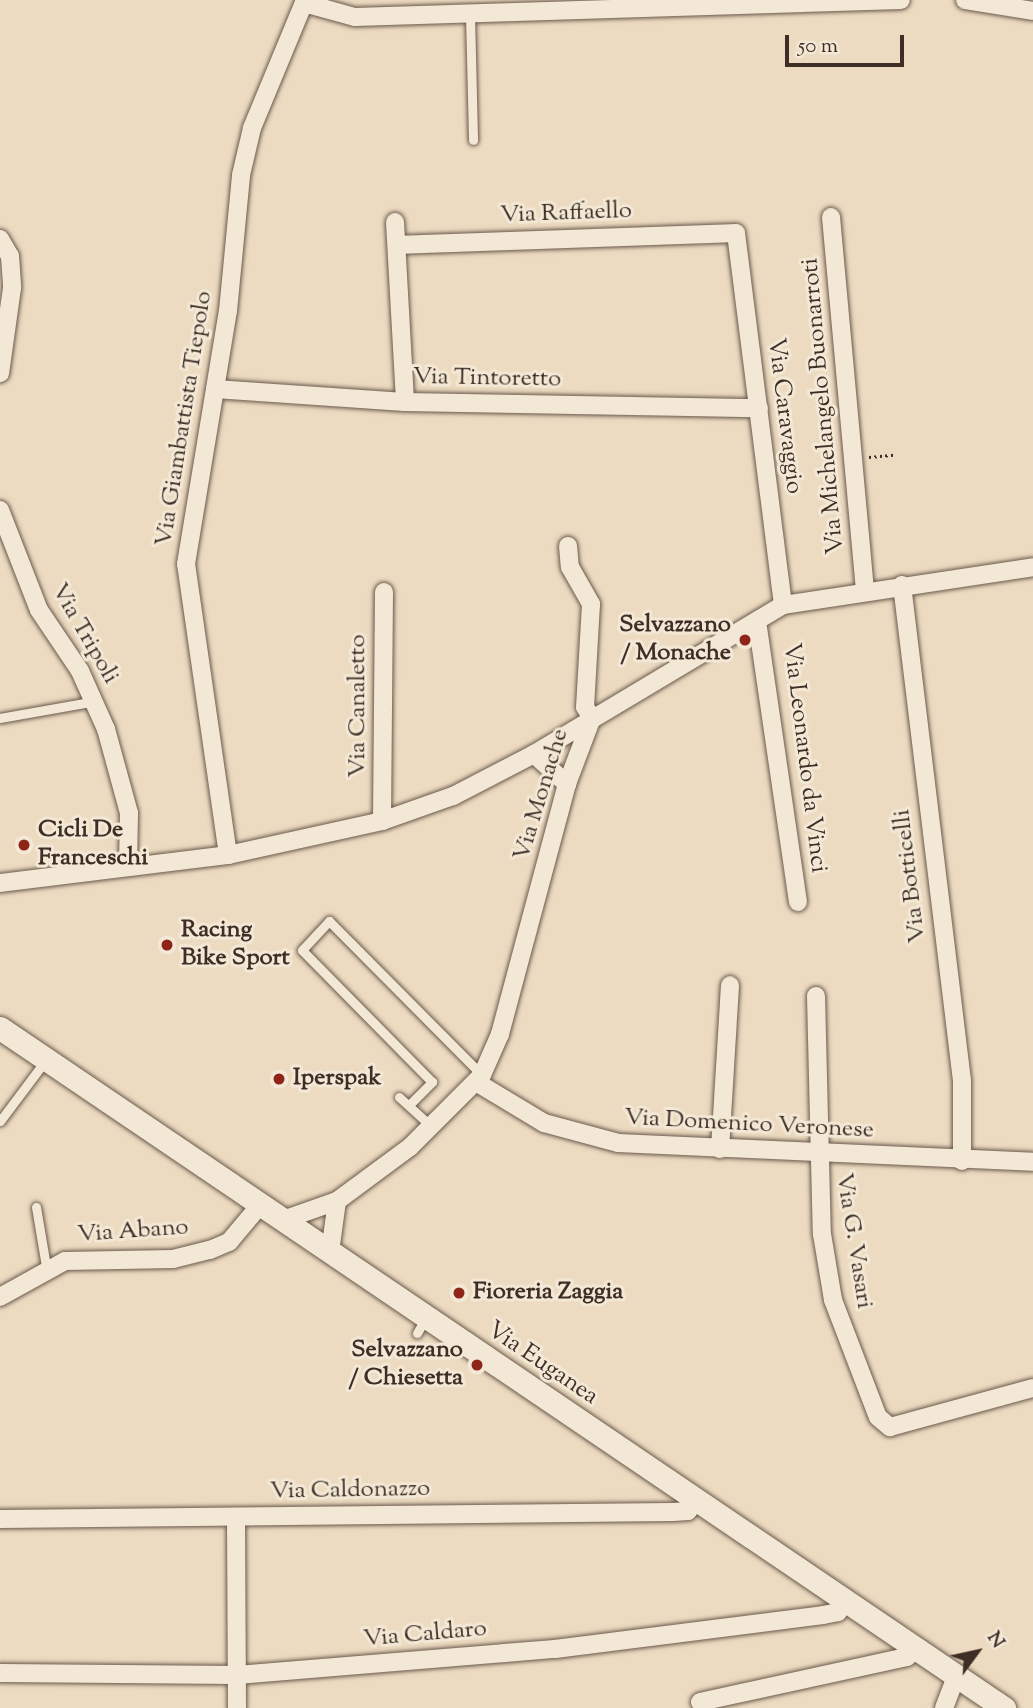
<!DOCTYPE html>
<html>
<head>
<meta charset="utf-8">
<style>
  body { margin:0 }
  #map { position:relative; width:1033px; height:1708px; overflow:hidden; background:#ecdbc0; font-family:"Sorts Mill Goudy",serif }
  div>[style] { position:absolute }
  .path>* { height:2.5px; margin-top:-1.25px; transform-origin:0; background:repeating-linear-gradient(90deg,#3e2e25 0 2px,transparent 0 5.5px) }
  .roads { filter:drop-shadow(0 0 2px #6a594c) drop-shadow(0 0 2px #6a594c) }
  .service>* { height:9px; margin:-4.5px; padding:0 4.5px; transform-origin:4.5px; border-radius:4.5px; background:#f3e8d6 }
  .minor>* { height:18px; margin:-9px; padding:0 9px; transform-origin:9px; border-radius:9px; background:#f3e8d6 }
  .tertiary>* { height:23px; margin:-11.5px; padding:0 11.5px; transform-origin:11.5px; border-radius:11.5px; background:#f3e8d6 }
  .dots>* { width:19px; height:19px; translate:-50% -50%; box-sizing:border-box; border:4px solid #f3e8d6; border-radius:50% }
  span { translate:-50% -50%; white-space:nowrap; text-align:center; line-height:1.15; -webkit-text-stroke:6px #f3e8d6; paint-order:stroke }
  .street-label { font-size:24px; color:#3e2e25 }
  .poi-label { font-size:24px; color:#3e2e25; font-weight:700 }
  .right { translate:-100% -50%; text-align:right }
  .left { translate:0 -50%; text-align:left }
  .north { position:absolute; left:942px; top:1617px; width:70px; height:70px; -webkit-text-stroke:5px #f3e8d6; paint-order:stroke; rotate:57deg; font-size:19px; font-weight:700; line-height:28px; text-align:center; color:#3e2e25 }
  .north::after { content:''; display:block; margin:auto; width:24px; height:32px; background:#3e2e25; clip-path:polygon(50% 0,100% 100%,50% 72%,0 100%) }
  .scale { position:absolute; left:785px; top:35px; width:119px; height:32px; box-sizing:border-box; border:4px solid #3e2e25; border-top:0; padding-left:9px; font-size:21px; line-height:24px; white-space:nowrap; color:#3e2e25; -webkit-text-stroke:5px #f3e8d6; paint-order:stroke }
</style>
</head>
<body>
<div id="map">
  <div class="path">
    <div style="left:869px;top:457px;width:25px;rotate:-5deg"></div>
  </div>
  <div class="roads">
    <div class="service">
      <div style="left:470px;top:15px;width:125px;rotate:88.6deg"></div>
      <div style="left:0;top:718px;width:97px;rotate:-10.1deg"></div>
      <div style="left:399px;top:1097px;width:45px;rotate:42.3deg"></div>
      <div style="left:409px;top:1105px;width:33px;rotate:-45deg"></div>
      <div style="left:432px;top:1082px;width:185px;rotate:-134.6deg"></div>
      <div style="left:302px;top:950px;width:40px;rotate:-47deg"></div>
      <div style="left:329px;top:921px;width:217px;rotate:45.2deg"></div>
      <div style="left:0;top:1121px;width:75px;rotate:-53.1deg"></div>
      <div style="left:36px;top:1207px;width:60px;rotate:80.4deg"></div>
      <div style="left:417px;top:1333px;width:16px;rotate:-60deg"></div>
    </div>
    <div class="minor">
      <div style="left:965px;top:0;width:69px;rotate:9.2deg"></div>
      <div style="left:304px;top:3px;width:53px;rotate:15.4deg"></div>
      <div style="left:355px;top:17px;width:546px;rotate:-1.78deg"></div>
      <div style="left:831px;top:217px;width:375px;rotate:84.8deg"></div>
      <div style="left:395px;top:222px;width:180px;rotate:86.8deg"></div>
      <div style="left:0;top:239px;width:20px;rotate:60deg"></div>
      <div style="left:10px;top:256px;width:32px;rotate:86deg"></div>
      <div style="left:12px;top:288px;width:86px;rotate:98deg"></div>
      <div style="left:397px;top:245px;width:339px;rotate:-2deg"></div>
      <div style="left:736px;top:233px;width:375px;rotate:82.8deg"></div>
      <div style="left:215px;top:389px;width:190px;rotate:3.9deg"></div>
      <div style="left:405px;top:402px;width:354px;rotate:1deg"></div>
      <div style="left:0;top:510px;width:107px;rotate:68.7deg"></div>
      <div style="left:39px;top:610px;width:73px;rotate:56.1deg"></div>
      <div style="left:80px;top:671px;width:64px;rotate:65.9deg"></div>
      <div style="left:106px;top:729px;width:87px;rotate:74.7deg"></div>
      <div style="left:129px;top:813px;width:54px;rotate:91.1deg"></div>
      <div style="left:568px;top:546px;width:21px;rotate:85deg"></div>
      <div style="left:570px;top:567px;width:43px;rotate:60.4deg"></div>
      <div style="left:591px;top:604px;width:103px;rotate:93.3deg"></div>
      <div style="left:585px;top:707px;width:13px;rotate:58deg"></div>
      <div style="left:902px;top:585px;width:500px;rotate:83.1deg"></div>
      <div style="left:962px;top:1081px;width:80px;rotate:90deg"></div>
      <div style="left:757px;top:621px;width:284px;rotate:81.7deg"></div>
      <div style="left:534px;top:754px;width:45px;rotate:42.3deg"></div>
      <div style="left:382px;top:821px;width:229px;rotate:-89.5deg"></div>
      <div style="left:228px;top:855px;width:294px;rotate:-98.2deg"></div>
      <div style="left:186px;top:564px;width:256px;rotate:-80.6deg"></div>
      <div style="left:228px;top:311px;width:137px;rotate:-84.5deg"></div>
      <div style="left:241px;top:175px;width:48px;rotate:-76.8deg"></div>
      <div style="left:252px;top:128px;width:139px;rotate:-67.5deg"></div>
      <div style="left:0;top:883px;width:230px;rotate:-7deg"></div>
      <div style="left:228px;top:855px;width:158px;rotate:-12.4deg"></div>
      <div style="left:382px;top:821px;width:75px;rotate:-19.4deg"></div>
      <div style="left:453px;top:796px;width:91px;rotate:-27.4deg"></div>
      <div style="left:534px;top:754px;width:290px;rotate:-30.9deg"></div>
      <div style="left:783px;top:605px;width:253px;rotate:-8.6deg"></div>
      <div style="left:816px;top:996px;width:238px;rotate:88.6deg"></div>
      <div style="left:822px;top:1234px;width:67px;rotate:80.5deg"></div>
      <div style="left:833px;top:1300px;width:125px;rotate:69deg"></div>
      <div style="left:878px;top:1417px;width:16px;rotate:40deg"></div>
      <div style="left:890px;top:1427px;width:148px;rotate:-15.3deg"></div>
      <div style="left:476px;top:1082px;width:79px;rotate:31.1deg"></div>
      <div style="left:544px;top:1123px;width:77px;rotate:15.1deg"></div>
      <div style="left:618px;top:1143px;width:415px;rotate:2.6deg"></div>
      <div style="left:720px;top:1149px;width:164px;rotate:-86.5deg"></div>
      <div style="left:283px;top:1220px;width:57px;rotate:-19.4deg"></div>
      <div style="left:337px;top:1201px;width:91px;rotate:-36.5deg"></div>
      <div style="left:410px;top:1147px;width:102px;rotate:-45deg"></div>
      <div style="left:482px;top:1075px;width:45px;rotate:-66.3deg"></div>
      <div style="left:500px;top:1034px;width:259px;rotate:-75deg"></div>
      <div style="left:567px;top:784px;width:71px;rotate:-69.3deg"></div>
      <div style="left:330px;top:1252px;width:51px;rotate:-82.2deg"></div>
      <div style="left:0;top:1297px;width:74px;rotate:-29deg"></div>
      <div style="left:65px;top:1261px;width:108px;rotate:-1.1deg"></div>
      <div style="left:173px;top:1259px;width:38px;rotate:-14deg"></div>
      <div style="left:210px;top:1250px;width:21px;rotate:-23deg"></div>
      <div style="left:229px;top:1242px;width:48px;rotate:-50deg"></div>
      <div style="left:236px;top:1517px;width:191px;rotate:89.7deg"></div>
      <div style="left:0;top:1519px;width:673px;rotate:-0.6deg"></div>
      <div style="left:673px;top:1512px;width:15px;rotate:-4deg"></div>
      <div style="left:688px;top:1511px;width:14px;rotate:-54deg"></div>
      <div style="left:0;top:1673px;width:237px;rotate:0.5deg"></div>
      <div style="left:237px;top:1675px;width:319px;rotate:-4.7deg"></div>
      <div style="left:555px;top:1649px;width:270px;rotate:-7.2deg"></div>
      <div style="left:823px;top:1615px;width:15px;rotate:-11deg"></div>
      <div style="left:838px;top:1612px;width:13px;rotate:-58deg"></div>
      <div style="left:700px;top:1702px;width:212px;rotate:-12.3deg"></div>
      <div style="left:907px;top:1657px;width:12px;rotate:-48deg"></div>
      <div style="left:944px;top:1708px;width:34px;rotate:-69deg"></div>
    </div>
    <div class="tertiary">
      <div style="left:0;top:1028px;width:1213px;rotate:34.11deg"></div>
    </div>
  </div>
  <div class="dots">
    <div style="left:745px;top:640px;background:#8f2418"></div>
    <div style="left:24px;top:845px;background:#8f2418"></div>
    <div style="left:167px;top:945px;background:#8f2418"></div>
    <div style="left:279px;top:1079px;background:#8f2418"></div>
    <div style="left:459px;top:1293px;background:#8f2418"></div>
    <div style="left:477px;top:1365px;background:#8f2418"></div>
  </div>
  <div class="street-label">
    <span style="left:566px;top:214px;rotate:-2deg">Via Raffaello</span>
    <span style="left:487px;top:379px;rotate:1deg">Via Tintoretto</span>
    <span style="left:824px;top:406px;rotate:-95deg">Via Michelangelo Buonarroti</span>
    <span style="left:784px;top:416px;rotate:83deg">Via Caravaggio</span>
    <span style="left:185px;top:419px;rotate:-81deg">Via Giambattista Tiepolo</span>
    <span style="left:84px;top:634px;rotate:60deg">Via Tripoli</span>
    <span style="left:359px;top:706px;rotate:-90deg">Via Canaletto</span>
    <span style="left:804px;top:758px;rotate:83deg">Via Leonardo da Vinci</span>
    <span style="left:542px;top:795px;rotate:-73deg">Via Monache</span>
    <span style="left:911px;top:876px;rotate:-97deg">Via Botticelli</span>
    <span style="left:749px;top:1125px;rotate:3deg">Via Domenico Veronese</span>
    <span style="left:133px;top:1232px;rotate:-4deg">Via Abano</span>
    <span style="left:853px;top:1241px;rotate:81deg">Via G. Vasari</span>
    <span style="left:542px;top:1364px;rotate:34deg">Via Euganea</span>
    <span style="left:350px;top:1491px;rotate:-1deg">Via Caldonazzo</span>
    <span style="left:425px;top:1635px;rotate:-5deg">Via Caldaro</span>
  </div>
  <div class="poi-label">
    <span class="right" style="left:731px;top:640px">Selvazzano<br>/ Monache</span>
    <span class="left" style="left:38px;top:845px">Cicli De<br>Franceschi</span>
    <span class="left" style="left:181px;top:945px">Racing<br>Bike Sport</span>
    <span class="left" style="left:293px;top:1079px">Iperspak</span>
    <span class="left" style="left:473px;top:1293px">Fioreria Zaggia</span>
    <span class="right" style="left:463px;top:1365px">Selvazzano<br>/ Chiesetta</span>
  </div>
  <div class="north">N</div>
  <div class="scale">50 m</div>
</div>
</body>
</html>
